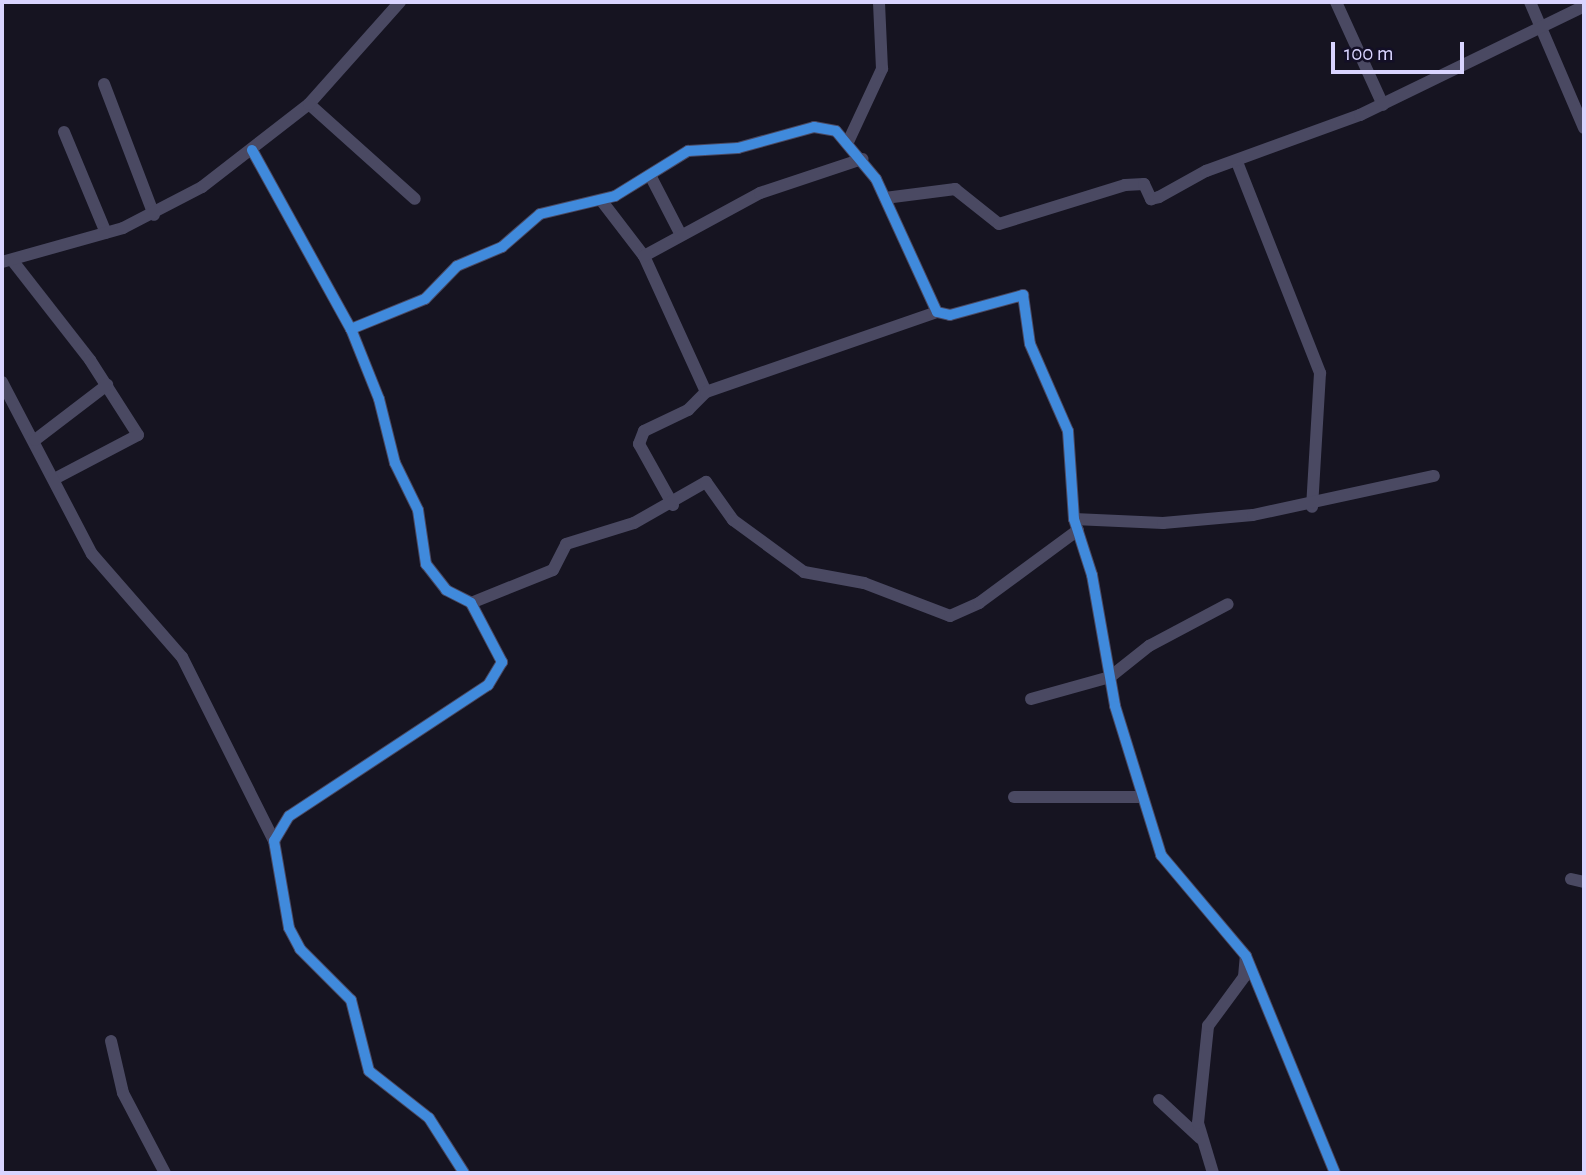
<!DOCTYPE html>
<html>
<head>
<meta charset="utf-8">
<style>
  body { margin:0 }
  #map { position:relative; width:1586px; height:1175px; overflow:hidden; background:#161421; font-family:"Alegreya Sans",sans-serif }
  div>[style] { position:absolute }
  .minor>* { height:12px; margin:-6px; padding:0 6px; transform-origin:6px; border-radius:6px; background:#4a4962 }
  .cycleway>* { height:10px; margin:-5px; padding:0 5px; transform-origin:5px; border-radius:5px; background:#408adc }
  span { translate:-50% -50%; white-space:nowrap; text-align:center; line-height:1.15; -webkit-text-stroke:6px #130f26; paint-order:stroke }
  .frame { position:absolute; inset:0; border:4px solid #d9d4ff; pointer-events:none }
  .scale { position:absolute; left:1331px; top:42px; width:133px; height:32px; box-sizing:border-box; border:4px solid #d9d4ff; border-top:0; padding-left:9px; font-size:21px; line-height:24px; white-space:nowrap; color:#d9d4ff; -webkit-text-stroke:5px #130f26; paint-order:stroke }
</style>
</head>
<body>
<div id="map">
  <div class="minor">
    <div style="left:1336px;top:2px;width:113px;rotate:65.5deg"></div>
    <div style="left:1530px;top:2px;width:137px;rotate:66.8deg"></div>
    <div style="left:104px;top:84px;width:140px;rotate:69.1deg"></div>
    <div style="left:309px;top:104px;width:142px;rotate:41.9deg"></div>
    <div style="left:64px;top:132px;width:109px;rotate:67.4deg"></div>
    <div style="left:848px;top:142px;width:81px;rotate:-65deg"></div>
    <div style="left:882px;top:69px;width:67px;rotate:-92.6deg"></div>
    <div style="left:252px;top:150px;width:205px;rotate:61.1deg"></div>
    <div style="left:351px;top:329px;width:75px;rotate:68.2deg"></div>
    <div style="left:379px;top:399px;width:66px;rotate:76deg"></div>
    <div style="left:395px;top:463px;width:52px;rotate:63.9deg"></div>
    <div style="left:418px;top:510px;width:55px;rotate:81.6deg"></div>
    <div style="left:426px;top:564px;width:33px;rotate:52deg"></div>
    <div style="left:446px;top:590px;width:28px;rotate:27deg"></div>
    <div style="left:471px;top:603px;width:67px;rotate:62.3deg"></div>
    <div style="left:502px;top:662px;width:27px;rotate:121deg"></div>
    <div style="left:488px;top:685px;width:238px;rotate:146.6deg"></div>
    <div style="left:289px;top:816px;width:29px;rotate:121deg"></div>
    <div style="left:274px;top:841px;width:88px;rotate:80.2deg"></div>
    <div style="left:289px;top:928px;width:24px;rotate:62deg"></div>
    <div style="left:300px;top:949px;width:72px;rotate:45deg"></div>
    <div style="left:351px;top:1000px;width:73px;rotate:75.8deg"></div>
    <div style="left:369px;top:1071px;width:76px;rotate:38.1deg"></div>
    <div style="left:429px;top:1118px;width:65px;rotate:57.5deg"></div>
    <div style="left:1237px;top:162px;width:227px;rotate:68.5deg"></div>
    <div style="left:1320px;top:373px;width:134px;rotate:93.4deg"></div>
    <div style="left:651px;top:177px;width:65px;rotate:62.7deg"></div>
    <div style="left:885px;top:198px;width:71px;rotate:-7.3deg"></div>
    <div style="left:955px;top:189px;width:56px;rotate:38.5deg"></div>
    <div style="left:999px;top:224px;width:132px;rotate:-17.2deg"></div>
    <div style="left:1125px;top:185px;width:19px;rotate:-3deg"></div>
    <div style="left:1144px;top:184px;width:17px;rotate:65deg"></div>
    <div style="left:1151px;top:199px;width:8px;rotate:-14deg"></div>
    <div style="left:1159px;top:197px;width:54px;rotate:-29deg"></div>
    <div style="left:1206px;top:171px;width:164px;rotate:-20deg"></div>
    <div style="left:1360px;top:115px;width:249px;rotate:-25.9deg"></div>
    <div style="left:601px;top:200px;width:71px;rotate:52.5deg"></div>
    <div style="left:644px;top:256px;width:149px;rotate:65.5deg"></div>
    <div style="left:644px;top:256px;width:132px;rotate:-28.5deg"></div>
    <div style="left:760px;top:193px;width:108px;rotate:-18.4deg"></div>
    <div style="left:12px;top:260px;width:127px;rotate:52deg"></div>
    <div style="left:90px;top:360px;width:89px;rotate:57.4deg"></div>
    <div style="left:138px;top:435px;width:93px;rotate:152.3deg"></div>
    <div style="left:2px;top:262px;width:126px;rotate:-15.7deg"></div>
    <div style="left:123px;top:228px;width:89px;rotate:-27.4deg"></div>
    <div style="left:202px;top:187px;width:135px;rotate:-37.8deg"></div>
    <div style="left:309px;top:104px;width:137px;rotate:-48.3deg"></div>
    <div style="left:351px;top:329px;width:80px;rotate:-22.1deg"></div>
    <div style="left:425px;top:299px;width:46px;rotate:-45.9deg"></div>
    <div style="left:457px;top:266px;width:49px;rotate:-22.9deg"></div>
    <div style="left:502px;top:247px;width:50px;rotate:-41deg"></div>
    <div style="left:540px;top:214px;width:77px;rotate:-13.5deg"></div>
    <div style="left:615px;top:196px;width:86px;rotate:-31.7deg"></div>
    <div style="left:688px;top:151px;width:50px;rotate:-3.4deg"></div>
    <div style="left:738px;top:148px;width:79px;rotate:-15.4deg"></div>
    <div style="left:814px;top:127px;width:22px;rotate:10deg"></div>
    <div style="left:836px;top:131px;width:62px;rotate:50.2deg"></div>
    <div style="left:876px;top:179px;width:146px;rotate:65.4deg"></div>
    <div style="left:937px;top:312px;width:13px;rotate:13deg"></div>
    <div style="left:950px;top:315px;width:76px;rotate:-15.3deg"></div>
    <div style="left:1023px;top:295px;width:49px;rotate:81.9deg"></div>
    <div style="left:1030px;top:344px;width:95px;rotate:66.4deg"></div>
    <div style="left:1068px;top:431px;width:88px;rotate:86.1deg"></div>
    <div style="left:1074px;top:519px;width:59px;rotate:72.2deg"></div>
    <div style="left:1092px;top:575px;width:133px;rotate:80deg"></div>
    <div style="left:1115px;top:706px;width:156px;rotate:72.8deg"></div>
    <div style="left:1161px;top:855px;width:132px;rotate:49.9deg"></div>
    <div style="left:1246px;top:956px;width:235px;rotate:67.7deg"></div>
    <div style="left:2px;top:382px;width:194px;rotate:62.4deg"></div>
    <div style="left:92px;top:554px;width:137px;rotate:48.9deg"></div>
    <div style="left:182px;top:657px;width:206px;rotate:63.4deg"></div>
    <div style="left:35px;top:440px;width:91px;rotate:-37.4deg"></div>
    <div style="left:673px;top:505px;width:70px;rotate:-119.1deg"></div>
    <div style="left:639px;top:444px;width:14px;rotate:-69deg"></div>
    <div style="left:644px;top:431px;width:49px;rotate:-25.5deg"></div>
    <div style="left:688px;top:410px;width:25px;rotate:-45deg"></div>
    <div style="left:706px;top:392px;width:244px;rotate:-19.1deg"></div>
    <div style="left:1074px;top:519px;width:89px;rotate:2.6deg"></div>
    <div style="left:1163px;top:523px;width:90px;rotate:-5.1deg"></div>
    <div style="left:1253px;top:515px;width:185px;rotate:-12.2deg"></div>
    <div style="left:471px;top:603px;width:88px;rotate:-21.9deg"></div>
    <div style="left:553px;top:570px;width:29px;rotate:-63deg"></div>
    <div style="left:566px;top:544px;width:71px;rotate:-17.2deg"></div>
    <div style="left:634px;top:523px;width:83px;rotate:-29.7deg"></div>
    <div style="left:706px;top:482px;width:47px;rotate:54.6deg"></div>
    <div style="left:733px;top:520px;width:88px;rotate:36.2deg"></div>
    <div style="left:804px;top:572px;width:61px;rotate:10.4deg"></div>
    <div style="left:864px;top:583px;width:92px;rotate:21deg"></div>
    <div style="left:950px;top:616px;width:32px;rotate:-24deg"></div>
    <div style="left:979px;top:603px;width:123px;rotate:-36.4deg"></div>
    <div style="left:1031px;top:699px;width:82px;rotate:-15.6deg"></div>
    <div style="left:1110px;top:677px;width:50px;rotate:-38.5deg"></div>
    <div style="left:1149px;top:646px;width:89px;rotate:-28deg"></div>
    <div style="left:1014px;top:797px;width:128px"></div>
    <div style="left:1571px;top:879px;width:13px;rotate:13deg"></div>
    <div style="left:111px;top:1041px;width:53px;rotate:77deg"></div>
    <div style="left:123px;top:1093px;width:90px;rotate:62.3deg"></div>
    <div style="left:1159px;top:1100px;width:56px;rotate:42.8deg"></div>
    <div style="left:1213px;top:1173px;width:52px;rotate:-106.7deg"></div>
    <div style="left:1198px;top:1123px;width:98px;rotate:-84.1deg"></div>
    <div style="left:1208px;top:1026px;width:61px;rotate:-53.7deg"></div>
    <div style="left:1244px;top:977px;width:21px;rotate:-85deg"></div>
  </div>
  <div class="cycleway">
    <div style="left:252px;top:150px;width:205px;rotate:61.1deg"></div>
    <div style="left:351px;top:329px;width:75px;rotate:68.2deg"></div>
    <div style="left:379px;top:399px;width:66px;rotate:76deg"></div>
    <div style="left:395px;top:463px;width:52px;rotate:63.9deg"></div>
    <div style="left:418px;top:510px;width:55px;rotate:81.6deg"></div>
    <div style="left:426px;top:564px;width:33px;rotate:52deg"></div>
    <div style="left:446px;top:590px;width:28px;rotate:27deg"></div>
    <div style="left:471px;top:603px;width:67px;rotate:62.3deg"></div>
    <div style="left:502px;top:662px;width:27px;rotate:121deg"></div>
    <div style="left:488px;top:685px;width:238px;rotate:146.6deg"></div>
    <div style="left:289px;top:816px;width:29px;rotate:121deg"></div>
    <div style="left:274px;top:841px;width:88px;rotate:80.2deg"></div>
    <div style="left:289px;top:928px;width:24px;rotate:62deg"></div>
    <div style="left:300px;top:949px;width:72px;rotate:45deg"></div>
    <div style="left:351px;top:1000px;width:73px;rotate:75.8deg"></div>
    <div style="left:369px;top:1071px;width:76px;rotate:38.1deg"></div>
    <div style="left:429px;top:1118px;width:65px;rotate:57.5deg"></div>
    <div style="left:351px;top:329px;width:80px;rotate:-22.1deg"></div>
    <div style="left:425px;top:299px;width:46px;rotate:-45.9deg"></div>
    <div style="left:457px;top:266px;width:49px;rotate:-22.9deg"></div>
    <div style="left:502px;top:247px;width:50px;rotate:-41deg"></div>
    <div style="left:540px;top:214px;width:77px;rotate:-13.5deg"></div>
    <div style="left:615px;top:196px;width:86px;rotate:-31.7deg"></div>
    <div style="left:688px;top:151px;width:50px;rotate:-3.4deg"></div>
    <div style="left:738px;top:148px;width:79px;rotate:-15.4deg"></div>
    <div style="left:814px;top:127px;width:22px;rotate:10deg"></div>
    <div style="left:836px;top:131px;width:62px;rotate:50.2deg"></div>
    <div style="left:876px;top:179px;width:146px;rotate:65.4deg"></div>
    <div style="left:937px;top:312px;width:13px;rotate:13deg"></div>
    <div style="left:950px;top:315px;width:76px;rotate:-15.3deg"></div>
    <div style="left:1023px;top:295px;width:49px;rotate:81.9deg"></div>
    <div style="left:1030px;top:344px;width:95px;rotate:66.4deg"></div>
    <div style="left:1068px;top:431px;width:88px;rotate:86.1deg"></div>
    <div style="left:1074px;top:519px;width:59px;rotate:72.2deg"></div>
    <div style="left:1092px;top:575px;width:133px;rotate:80deg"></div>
    <div style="left:1115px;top:706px;width:156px;rotate:72.8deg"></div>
    <div style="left:1161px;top:855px;width:132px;rotate:49.9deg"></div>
    <div style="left:1246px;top:956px;width:235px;rotate:67.7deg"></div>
  </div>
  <div class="frame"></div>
  <div class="scale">100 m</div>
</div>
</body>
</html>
